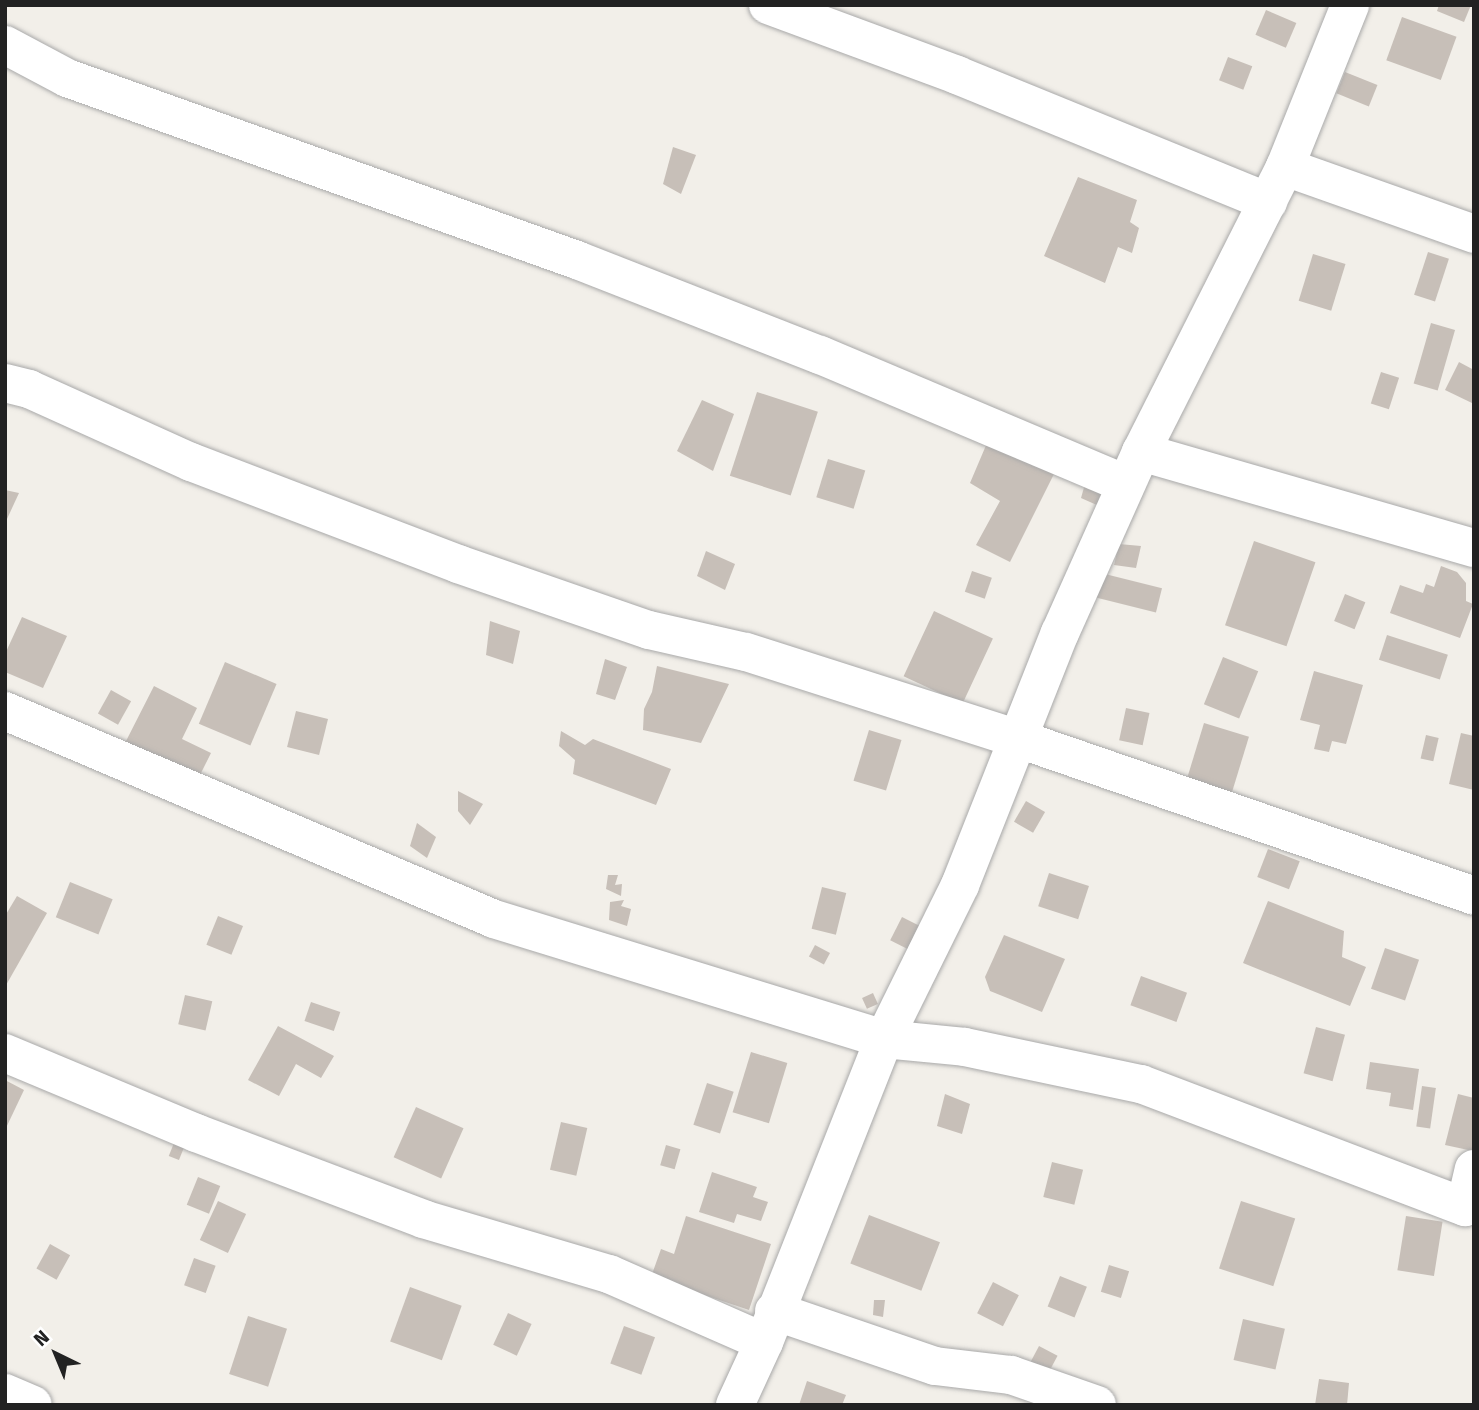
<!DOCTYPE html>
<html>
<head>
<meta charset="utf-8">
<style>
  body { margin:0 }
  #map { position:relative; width:1479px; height:1410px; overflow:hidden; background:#f2efe9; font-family:"Fira Sans",sans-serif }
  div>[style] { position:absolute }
  .building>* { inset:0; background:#c7bfb8; transform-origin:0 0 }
  .roads { filter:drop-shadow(0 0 2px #a9a9a9) drop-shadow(0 0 2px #a9a9a9) }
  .minor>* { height:38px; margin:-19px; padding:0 19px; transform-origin:19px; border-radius:19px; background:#fff }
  span { translate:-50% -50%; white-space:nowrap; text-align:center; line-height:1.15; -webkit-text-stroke:6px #fff; paint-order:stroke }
  .frame { position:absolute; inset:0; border:7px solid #222; pointer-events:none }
  .north { position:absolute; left:21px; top:1319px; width:70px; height:70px; -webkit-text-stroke:5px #fff; paint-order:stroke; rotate:317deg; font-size:19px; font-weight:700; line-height:28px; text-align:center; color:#222 }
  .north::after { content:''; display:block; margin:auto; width:24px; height:32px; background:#222; clip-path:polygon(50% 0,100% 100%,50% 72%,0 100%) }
</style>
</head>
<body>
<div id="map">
  <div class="building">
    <div style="clip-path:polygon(1439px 5px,1471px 5px,1464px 22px,1437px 11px)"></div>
    <div style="left:1266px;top:10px;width:33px;height:27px;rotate:23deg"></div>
    <div style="left:1402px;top:17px;width:58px;height:46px;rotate:20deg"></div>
    <div style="left:1228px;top:57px;width:26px;height:25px;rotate:21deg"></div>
    <div style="left:1345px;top:72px;width:35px;height:23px;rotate:22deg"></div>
    <div style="clip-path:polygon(673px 147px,696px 155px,681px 194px,663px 184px)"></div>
    <div style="clip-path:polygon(1078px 177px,1137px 200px,1130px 222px,1139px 228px,1132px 253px,1118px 247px,1105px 283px,1044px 256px)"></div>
    <div style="left:1428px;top:252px;width:22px;height:45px;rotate:18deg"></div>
    <div style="left:1313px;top:254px;width:34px;height:49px;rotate:17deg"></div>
    <div style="left:1431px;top:323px;width:25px;height:63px;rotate:16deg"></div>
    <div style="clip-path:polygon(1459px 362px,1474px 370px,1474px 404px,1445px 390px)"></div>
    <div style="left:1381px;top:372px;width:19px;height:33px;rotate:18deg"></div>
    <div style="left:757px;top:392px;width:64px;height:88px;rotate:18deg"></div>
    <div style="clip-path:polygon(702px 400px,734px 414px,713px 471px,677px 451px)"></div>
    <div style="clip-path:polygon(987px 443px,1057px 468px,1010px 562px,976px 545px,1000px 501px,970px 483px)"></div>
    <div style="left:828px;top:459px;width:39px;height:40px;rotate:17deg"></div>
    <div style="clip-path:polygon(1085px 484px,1105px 488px,1099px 506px,1081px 498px)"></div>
    <div style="clip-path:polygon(5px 490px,19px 493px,7px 519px,5px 518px)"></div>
    <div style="left:1254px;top:541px;width:65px;height:89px;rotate:19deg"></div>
    <div style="clip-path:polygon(1119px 544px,1141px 546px,1136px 568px,1114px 565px)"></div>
    <div style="clip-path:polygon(706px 551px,735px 564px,725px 590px,697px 576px)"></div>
    <div style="clip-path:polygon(1441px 566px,1457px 572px,1466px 583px,1466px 601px,1473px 604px,1460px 638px,1390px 613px,1400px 585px,1423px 593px,1426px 584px,1434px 587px)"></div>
    <div style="left:972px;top:571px;width:21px;height:22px;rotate:19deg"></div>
    <div style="left:1097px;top:572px;width:67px;height:25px;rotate:14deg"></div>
    <div style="left:1345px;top:594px;width:22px;height:29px;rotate:22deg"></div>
    <div style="left:934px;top:611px;width:65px;height:72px;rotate:25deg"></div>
    <div style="clip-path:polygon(22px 617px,67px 636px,43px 688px,5px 672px,5px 654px)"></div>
    <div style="clip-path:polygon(490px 621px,520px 631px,513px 664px,486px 655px)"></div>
    <div style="left:1387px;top:635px;width:64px;height:26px;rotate:18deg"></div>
    <div style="left:1223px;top:657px;width:38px;height:51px;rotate:22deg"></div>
    <div style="clip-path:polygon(605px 659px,627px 667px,615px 700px,596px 694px)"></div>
    <div style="left:225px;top:662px;width:56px;height:67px;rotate:23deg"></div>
    <div style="clip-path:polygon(657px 666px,729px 684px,701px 743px,643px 730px,644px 709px,652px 692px)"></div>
    <div style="clip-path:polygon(1314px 671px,1363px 685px,1346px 744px,1332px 741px,1329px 752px,1314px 749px,1320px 725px,1300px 720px)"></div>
    <div style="clip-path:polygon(154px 686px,197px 708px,182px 739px,211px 753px,198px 779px,125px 743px)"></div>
    <div style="left:111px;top:690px;width:23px;height:27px;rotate:29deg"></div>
    <div style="left:1126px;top:708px;width:24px;height:33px;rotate:12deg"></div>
    <div style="left:296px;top:711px;width:33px;height:37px;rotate:14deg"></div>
    <div style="left:1204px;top:723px;width:47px;height:62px;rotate:17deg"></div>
    <div style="left:869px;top:730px;width:34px;height:53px;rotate:17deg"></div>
    <div style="clip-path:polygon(561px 731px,585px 745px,593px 739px,671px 769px,656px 805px,573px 774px,575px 760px,559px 746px)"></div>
    <div style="clip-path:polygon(1461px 733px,1474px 736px,1474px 790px,1449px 784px)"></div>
    <div style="left:1426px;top:735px;width:13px;height:24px;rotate:13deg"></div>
    <div style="clip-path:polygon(458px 791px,483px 804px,470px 825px,458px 811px)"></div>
    <div style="left:1026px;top:801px;width:22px;height:24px;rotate:30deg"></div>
    <div style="clip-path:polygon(417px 823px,436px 837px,427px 858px,410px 846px)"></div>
    <div style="left:1268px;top:849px;width:34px;height:30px;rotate:21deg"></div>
    <div style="left:1049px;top:873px;width:42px;height:35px;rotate:18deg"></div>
    <div style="clip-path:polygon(608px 875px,618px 875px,615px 885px,622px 884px,621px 896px,606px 889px)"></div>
    <div style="left:70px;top:882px;width:46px;height:38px;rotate:22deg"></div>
    <div style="left:822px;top:887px;width:25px;height:43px;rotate:14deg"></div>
    <div style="clip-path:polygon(17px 896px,47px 913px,5px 987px,5px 916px)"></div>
    <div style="clip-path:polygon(624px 900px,621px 906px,631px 909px,627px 926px,609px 920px,610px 902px)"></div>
    <div style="clip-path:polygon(1268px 901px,1344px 931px,1342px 957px,1366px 967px,1350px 1006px,1243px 963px)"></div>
    <div style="left:218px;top:916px;width:27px;height:31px;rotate:22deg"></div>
    <div style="left:902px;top:917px;width:25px;height:26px;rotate:27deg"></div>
    <div style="clip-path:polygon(1004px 935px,1065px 959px,1042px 1012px,990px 991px,985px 977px)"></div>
    <div style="left:815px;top:945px;width:17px;height:13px;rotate:28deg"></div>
    <div style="left:1385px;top:948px;width:36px;height:43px;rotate:19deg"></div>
    <div style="left:1141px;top:976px;width:49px;height:31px;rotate:20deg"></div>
    <div style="left:873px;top:993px;width:12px;height:12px;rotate:66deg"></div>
    <div style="left:185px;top:995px;width:28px;height:30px;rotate:13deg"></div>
    <div style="left:311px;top:1002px;width:31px;height:20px;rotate:19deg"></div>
    <div style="clip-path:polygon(278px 1026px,334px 1056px,321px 1078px,296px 1064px,279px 1096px,248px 1080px)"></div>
    <div style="left:1316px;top:1027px;width:30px;height:48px;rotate:15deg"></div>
    <div style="left:751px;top:1052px;width:38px;height:63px;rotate:17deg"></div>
    <div style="clip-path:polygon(1370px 1062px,1419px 1069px,1413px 1110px,1389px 1106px,1391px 1093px,1366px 1089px)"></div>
    <div style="clip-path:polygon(5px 1080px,24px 1090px,5px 1130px)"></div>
    <div style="left:707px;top:1083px;width:28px;height:44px;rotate:18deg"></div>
    <div style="left:1422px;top:1086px;width:14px;height:41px;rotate:8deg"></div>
    <div style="clip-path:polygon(945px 1094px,970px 1104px,962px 1134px,937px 1126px)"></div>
    <div style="clip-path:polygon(1458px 1094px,1474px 1098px,1473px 1151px,1445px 1145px)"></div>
    <div style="left:416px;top:1107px;width:52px;height:55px;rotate:24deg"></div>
    <div style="left:561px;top:1122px;width:27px;height:49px;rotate:13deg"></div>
    <div style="left:174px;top:1143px;width:11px;height:14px;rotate:22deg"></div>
    <div style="left:666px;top:1145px;width:15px;height:21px;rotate:16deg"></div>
    <div style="left:1052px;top:1162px;width:32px;height:36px;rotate:14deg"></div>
    <div style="clip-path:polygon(712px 1172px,757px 1187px,753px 1197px,768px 1202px,761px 1221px,737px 1214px,734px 1223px,699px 1212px)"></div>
    <div style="left:198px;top:1177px;width:24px;height:30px;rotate:22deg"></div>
    <div style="left:218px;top:1201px;width:31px;height:43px;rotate:25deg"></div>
    <div style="left:1241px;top:1201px;width:57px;height:71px;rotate:18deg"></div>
    <div style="left:869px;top:1215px;width:76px;height:52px;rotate:21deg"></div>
    <div style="clip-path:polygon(686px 1216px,771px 1244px,749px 1310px,651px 1277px,661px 1249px,674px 1254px)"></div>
    <div style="left:1406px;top:1216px;width:37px;height:55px;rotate:9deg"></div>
    <div style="left:50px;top:1244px;width:23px;height:28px;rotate:29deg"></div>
    <div style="left:194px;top:1258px;width:23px;height:29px;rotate:20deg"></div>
    <div style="left:1109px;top:1265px;width:21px;height:28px;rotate:17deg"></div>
    <div style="left:1060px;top:1276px;width:29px;height:33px;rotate:22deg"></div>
    <div style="left:993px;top:1282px;width:29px;height:35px;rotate:27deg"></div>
    <div style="left:410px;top:1287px;width:55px;height:58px;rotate:20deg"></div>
    <div style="clip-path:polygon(874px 1300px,885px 1300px,883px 1317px,873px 1315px)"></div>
    <div style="left:508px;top:1313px;width:26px;height:35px;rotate:25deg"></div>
    <div style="left:248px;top:1316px;width:41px;height:61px;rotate:18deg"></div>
    <div style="left:1243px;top:1319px;width:43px;height:42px;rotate:13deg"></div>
    <div style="left:624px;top:1326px;width:33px;height:40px;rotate:20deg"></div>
    <div style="left:1039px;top:1346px;width:21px;height:20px;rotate:28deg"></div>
    <div style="clip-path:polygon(1319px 1379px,1349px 1383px,1347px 1405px,1315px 1405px)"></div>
    <div style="clip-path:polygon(807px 1381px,846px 1395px,842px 1405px,799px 1405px)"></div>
  </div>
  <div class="roads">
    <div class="minor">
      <div style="left:768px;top:5px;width:202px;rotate:20.3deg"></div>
      <div style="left:957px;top:75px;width:336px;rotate:22.2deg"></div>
      <div style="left:5px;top:45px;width:70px;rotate:28deg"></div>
      <div style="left:67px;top:78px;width:542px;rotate:19.64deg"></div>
      <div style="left:577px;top:260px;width:261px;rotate:21.4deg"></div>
      <div style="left:820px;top:355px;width:332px;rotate:22.9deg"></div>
      <div style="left:1285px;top:167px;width:201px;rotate:19.5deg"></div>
      <div style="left:5px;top:383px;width:25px;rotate:14deg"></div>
      <div style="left:29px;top:389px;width:178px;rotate:24.3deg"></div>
      <div style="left:191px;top:462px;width:286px;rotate:20.9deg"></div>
      <div style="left:458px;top:564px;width:202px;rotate:19.1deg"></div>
      <div style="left:649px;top:630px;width:99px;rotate:12.8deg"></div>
      <div style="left:746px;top:652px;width:283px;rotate:17.7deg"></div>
      <div style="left:1016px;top:738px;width:484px;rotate:19deg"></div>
      <div style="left:1141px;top:452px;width:347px;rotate:16.1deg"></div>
      <div style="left:5px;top:711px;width:531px;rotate:23.04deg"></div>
      <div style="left:494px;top:919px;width:408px;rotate:17.1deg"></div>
      <div style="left:884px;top:1039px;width:81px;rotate:5.6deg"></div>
      <div style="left:965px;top:1047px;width:180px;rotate:11.9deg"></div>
      <div style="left:1141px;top:1084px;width:347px;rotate:20.8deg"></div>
      <div style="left:1465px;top:1207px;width:39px;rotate:-77deg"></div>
      <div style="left:5px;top:1053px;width:207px;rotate:22.7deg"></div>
      <div style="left:196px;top:1133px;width:243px;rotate:20.7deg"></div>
      <div style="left:423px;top:1219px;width:194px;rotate:16.5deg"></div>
      <div style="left:609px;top:1274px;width:169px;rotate:23.7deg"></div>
      <div style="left:774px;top:1311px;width:170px;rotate:18.9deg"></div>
      <div style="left:935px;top:1366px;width:77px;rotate:6.8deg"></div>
      <div style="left:1011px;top:1375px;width:91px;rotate:19.2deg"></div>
      <div style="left:5px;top:1393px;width:30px;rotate:23deg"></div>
      <div style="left:735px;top:1405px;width:69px;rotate:-65.3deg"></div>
      <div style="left:764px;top:1342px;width:326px;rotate:-68.4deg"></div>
      <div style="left:884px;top:1039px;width:172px;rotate:-63.7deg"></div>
      <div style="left:960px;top:885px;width:271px;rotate:-68.4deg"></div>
      <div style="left:1060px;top:633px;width:198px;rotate:-65.9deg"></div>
      <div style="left:1141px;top:452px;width:319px;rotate:-63.2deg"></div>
      <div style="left:1285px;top:167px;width:175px;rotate:-68.1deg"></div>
    </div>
  </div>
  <div class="frame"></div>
  <div class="north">N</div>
</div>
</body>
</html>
